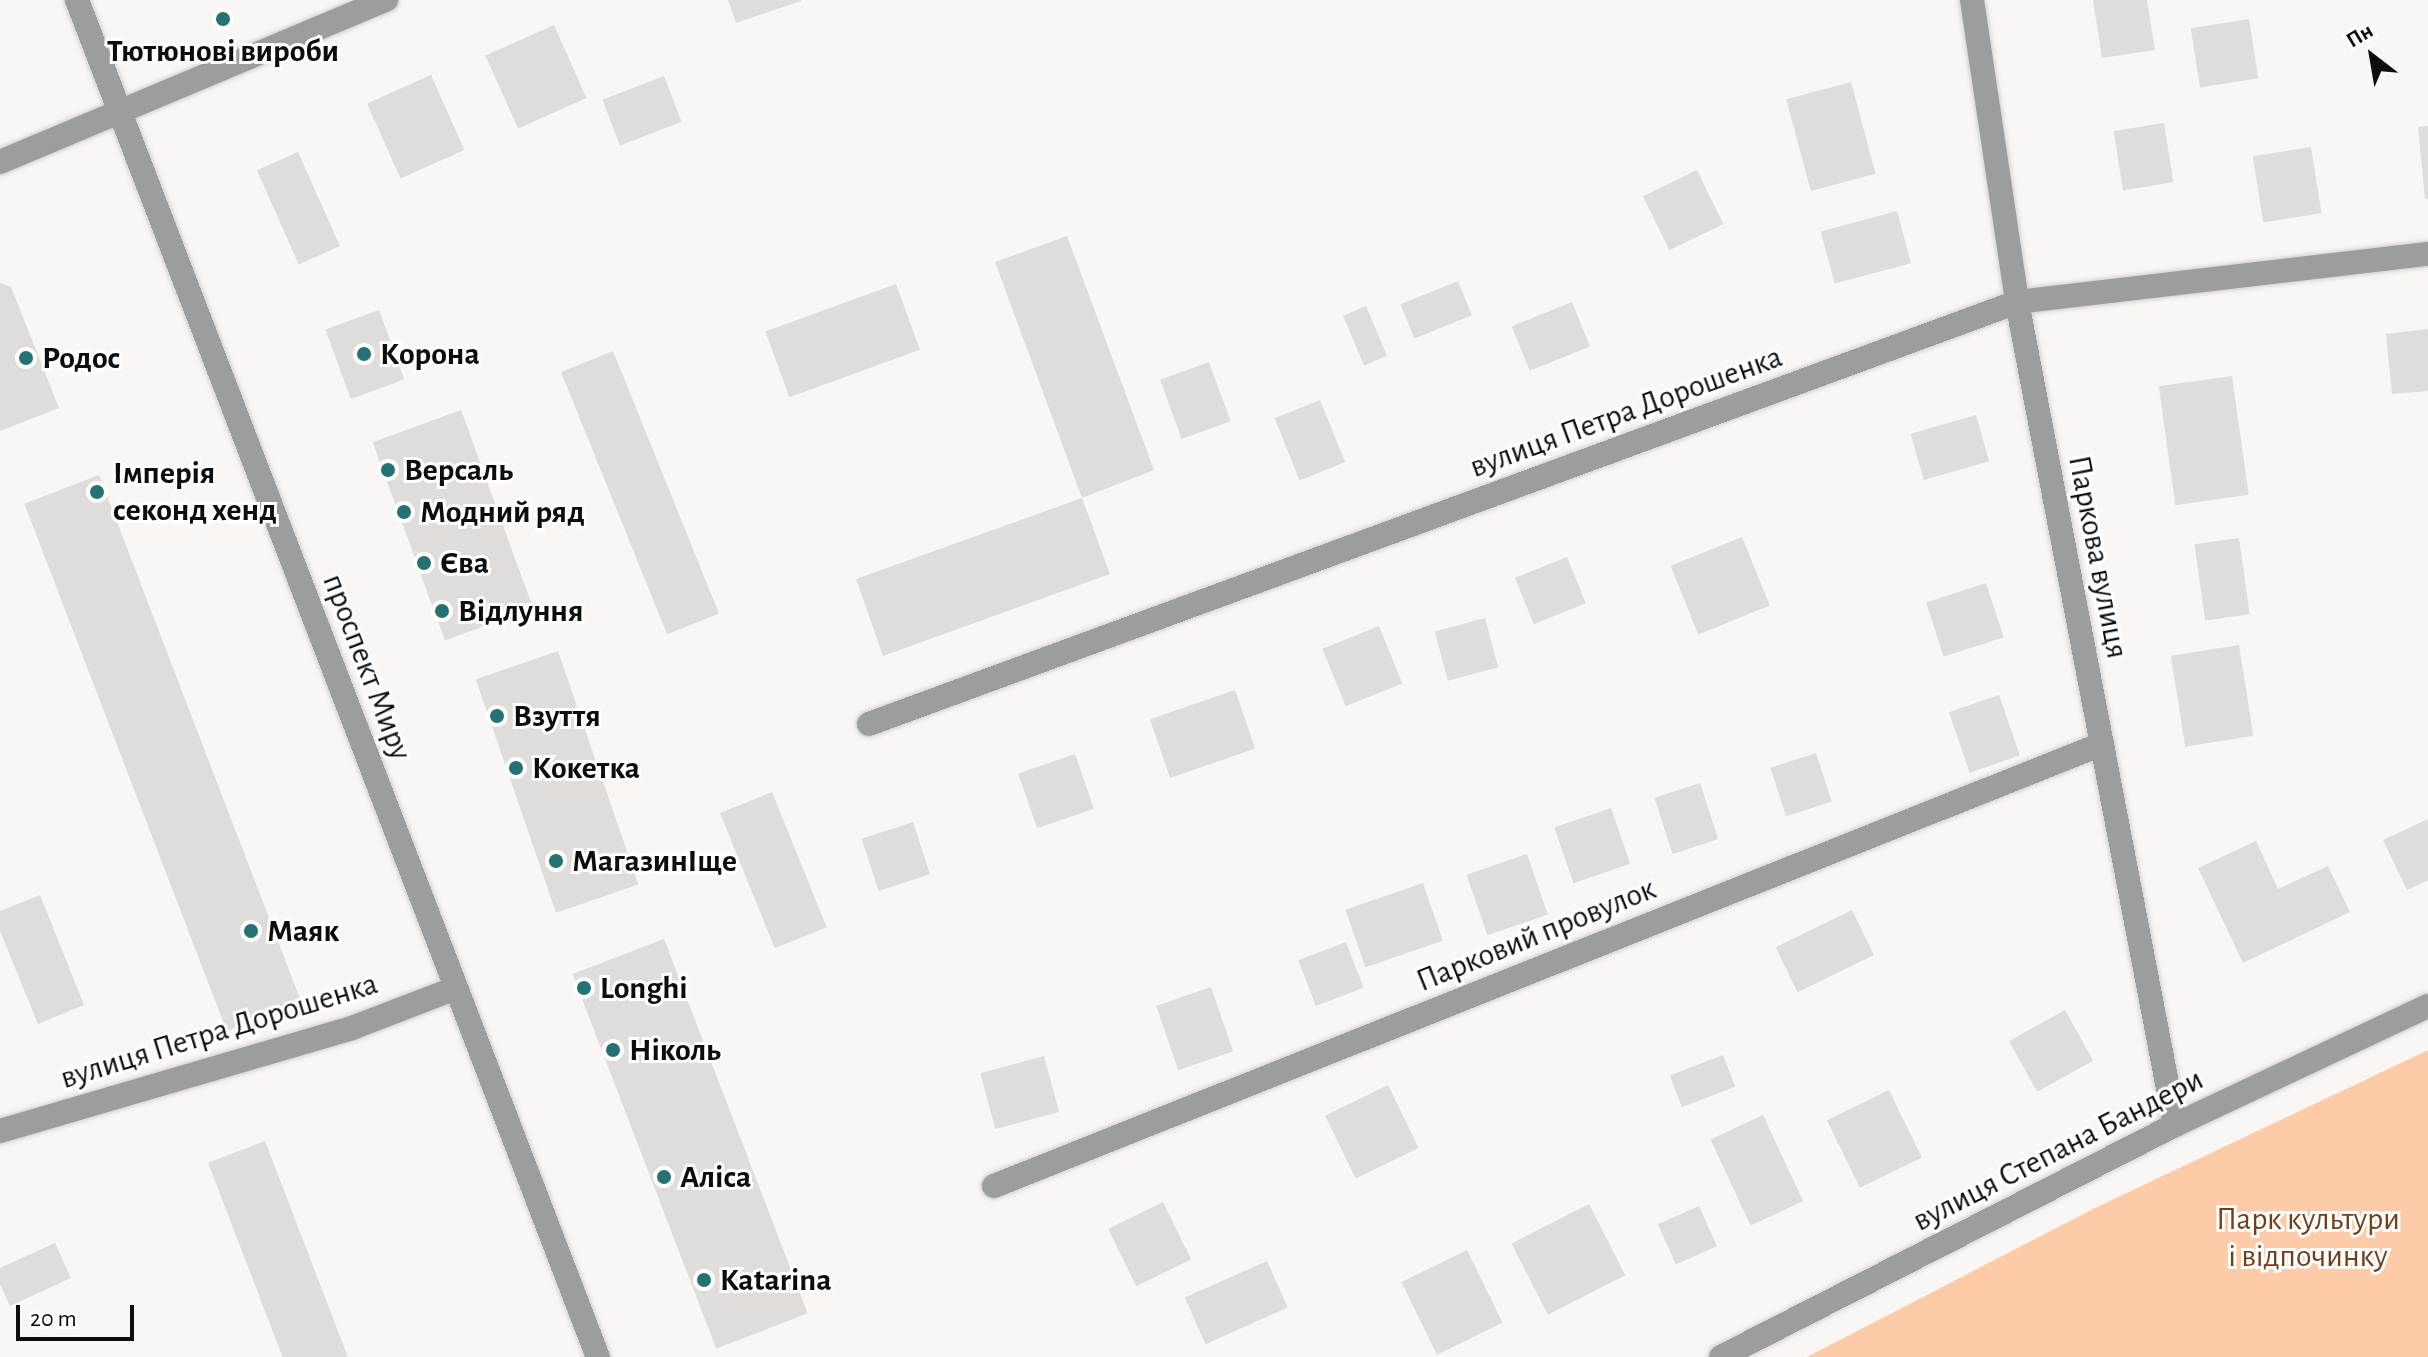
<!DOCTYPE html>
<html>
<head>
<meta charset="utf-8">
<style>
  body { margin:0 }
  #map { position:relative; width:2428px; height:1357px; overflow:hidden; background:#f9f6f4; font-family:"Alegreya Sans",sans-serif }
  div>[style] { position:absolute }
  .green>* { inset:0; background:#fdcba8 }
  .building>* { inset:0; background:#dfdcda; transform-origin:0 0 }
  .roads { filter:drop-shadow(0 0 2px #d3d1cf) drop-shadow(0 0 2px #d3d1cf) }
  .street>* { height:24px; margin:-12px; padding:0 12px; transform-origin:12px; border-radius:12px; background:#9c9e9d }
  .dots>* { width:22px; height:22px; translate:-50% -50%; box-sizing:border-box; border:4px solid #fff; border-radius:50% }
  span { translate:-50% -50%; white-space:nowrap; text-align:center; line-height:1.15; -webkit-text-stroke:6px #fff; paint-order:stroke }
  .poi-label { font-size:32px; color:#0e0d0d; font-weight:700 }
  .left { translate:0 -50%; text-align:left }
  .street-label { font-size:32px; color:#0e0d0d }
  .park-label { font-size:32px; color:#70411b }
  .north { position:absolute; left:2332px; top:16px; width:80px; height:80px; -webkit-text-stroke:6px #fff; paint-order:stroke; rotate:329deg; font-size:22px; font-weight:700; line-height:32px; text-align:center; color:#0e0d0d }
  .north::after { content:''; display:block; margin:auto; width:28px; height:36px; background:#0e0d0d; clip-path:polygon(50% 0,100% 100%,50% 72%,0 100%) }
  .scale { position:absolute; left:16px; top:1305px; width:118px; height:36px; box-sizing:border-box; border:4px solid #0e0d0d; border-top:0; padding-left:10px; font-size:24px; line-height:28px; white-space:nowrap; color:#0e0d0d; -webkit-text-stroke:6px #fff; paint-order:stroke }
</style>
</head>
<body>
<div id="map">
  <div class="green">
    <div style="clip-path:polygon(2428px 1050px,2428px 1357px,1807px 1357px,2095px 1208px)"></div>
  </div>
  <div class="building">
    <div style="clip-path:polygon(728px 0,801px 0,801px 1px,736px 23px)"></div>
    <div style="clip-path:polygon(2093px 0,2147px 0,2155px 50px,2102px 58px)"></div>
    <div style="left:2249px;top:19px;width:60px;height:59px;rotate:81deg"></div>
    <div style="left:554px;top:25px;width:80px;height:75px;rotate:66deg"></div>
    <div style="left:431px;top:75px;width:82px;height:70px;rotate:66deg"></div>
    <div style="left:664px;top:76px;width:49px;height:66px;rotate:69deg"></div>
    <div style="left:1851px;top:82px;width:95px;height:67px;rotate:75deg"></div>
    <div style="left:2164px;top:123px;width:60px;height:51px;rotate:81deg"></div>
    <div style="clip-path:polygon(2428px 126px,2428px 198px,2425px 199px,2418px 127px)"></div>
    <div style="left:2311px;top:147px;width:67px;height:59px;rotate:81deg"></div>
    <div style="left:298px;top:152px;width:103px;height:45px;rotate:66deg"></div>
    <div style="left:1697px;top:170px;width:60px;height:60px;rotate:64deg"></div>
    <div style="left:1897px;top:211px;width:54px;height:79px;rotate:75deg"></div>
    <div style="clip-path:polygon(1067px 236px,1154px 470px,1082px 498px,1110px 574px,883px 656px,856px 579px,1082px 498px,995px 262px)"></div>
    <div style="left:1458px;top:281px;width:37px;height:62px;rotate:68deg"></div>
    <div style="clip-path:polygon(0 283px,11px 287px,59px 408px,0 431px)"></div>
    <div style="left:896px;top:284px;width:70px;height:139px;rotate:70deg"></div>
    <div style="left:1572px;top:302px;width:48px;height:65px;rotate:68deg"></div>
    <div style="left:1366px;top:306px;width:54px;height:25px;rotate:67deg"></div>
    <div style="left:379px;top:310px;width:74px;height:57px;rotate:70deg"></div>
    <div style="clip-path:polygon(2428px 329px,2428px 391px,2392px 394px,2386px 334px)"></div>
    <div style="left:613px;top:351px;width:283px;height:56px;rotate:68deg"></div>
    <div style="left:1209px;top:362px;width:63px;height:52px;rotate:70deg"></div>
    <div style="left:2232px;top:376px;width:120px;height:74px;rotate:82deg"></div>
    <div style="left:1320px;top:400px;width:67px;height:49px;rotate:68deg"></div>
    <div style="left:461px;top:410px;width:211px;height:94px;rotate:70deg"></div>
    <div style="left:1976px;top:415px;width:48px;height:68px;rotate:74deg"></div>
    <div style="left:99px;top:475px;width:565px;height:80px;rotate:69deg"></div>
    <div style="left:1742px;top:537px;width:74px;height:77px;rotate:68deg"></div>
    <div style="left:2239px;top:538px;width:77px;height:45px;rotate:82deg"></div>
    <div style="left:1567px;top:557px;width:50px;height:56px;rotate:68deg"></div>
    <div style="left:1986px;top:583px;width:57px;height:63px;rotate:72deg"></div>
    <div style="left:1485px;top:618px;width:51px;height:52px;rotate:75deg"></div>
    <div style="left:1379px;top:626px;width:62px;height:61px;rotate:68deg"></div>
    <div style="left:2239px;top:645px;width:92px;height:69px;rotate:81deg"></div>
    <div style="left:558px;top:651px;width:247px;height:87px;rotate:71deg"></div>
    <div style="left:1235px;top:690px;width:62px;height:90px;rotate:71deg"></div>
    <div style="left:1999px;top:695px;width:64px;height:53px;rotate:71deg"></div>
    <div style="left:1816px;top:753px;width:51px;height:48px;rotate:72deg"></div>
    <div style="left:1075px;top:754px;width:58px;height:60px;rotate:71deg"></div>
    <div style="left:1700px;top:783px;width:59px;height:48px;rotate:72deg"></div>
    <div style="left:772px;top:792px;width:146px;height:56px;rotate:68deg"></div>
    <div style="left:1611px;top:808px;width:59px;height:60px;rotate:71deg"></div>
    <div style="clip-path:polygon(2428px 819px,2428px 880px,2407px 890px,2383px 840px)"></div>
    <div style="left:913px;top:822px;width:55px;height:54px;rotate:72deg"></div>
    <div style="clip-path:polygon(2256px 841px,2278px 889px,2328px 866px,2350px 912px,2243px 963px,2198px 868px)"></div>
    <div style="left:1527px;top:854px;width:64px;height:64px;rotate:71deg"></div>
    <div style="left:1423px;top:883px;width:61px;height:82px;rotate:71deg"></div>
    <div style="clip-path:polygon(40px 895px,84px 1005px,38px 1024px,0 931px,0 911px)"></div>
    <div style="left:1852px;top:910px;width:50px;height:85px;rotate:64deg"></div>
    <div style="left:664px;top:939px;width:401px;height:98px;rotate:69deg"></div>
    <div style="left:1346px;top:942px;width:49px;height:51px;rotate:69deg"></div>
    <div style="left:1211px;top:987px;width:68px;height:58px;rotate:71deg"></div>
    <div style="left:2065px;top:1010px;width:58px;height:64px;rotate:61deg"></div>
    <div style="left:1723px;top:1055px;width:34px;height:57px;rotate:69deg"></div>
    <div style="left:1044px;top:1056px;width:58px;height:66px;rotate:75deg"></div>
    <div style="left:1388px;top:1085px;width:70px;height:70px;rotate:64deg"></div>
    <div style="left:1889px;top:1090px;width:75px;height:69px;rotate:64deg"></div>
    <div style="left:1763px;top:1115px;width:95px;height:58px;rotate:65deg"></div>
    <div style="left:265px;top:1141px;width:232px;height:61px;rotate:69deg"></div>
    <div style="left:1163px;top:1202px;width:64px;height:61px;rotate:64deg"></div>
    <div style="left:1589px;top:1204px;width:80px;height:87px;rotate:63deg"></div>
    <div style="left:1699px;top:1206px;width:44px;height:45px;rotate:66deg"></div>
    <div style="clip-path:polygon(55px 1243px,71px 1278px,10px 1306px,0 1284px,0 1268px)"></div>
    <div style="left:1467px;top:1250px;width:81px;height:73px;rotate:64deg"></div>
    <div style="left:1267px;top:1261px;width:51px;height:90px;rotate:66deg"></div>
  </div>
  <div class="roads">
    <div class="street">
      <div style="left:77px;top:0;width:1454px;rotate:69deg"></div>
      <div style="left:1972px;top:0;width:305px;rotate:81.5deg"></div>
      <div style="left:2017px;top:302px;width:838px;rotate:79.13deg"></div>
      <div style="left:0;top:162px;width:419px;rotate:-22.8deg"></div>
      <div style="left:869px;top:724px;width:1223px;rotate:-20.18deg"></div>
      <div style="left:2017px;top:302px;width:414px;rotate:-6.7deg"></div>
      <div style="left:0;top:1131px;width:367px;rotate:-16.3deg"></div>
      <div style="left:352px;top:1028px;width:111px;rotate:-21deg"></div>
      <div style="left:994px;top:1186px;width:1193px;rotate:-21.75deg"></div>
      <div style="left:1721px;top:1357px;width:510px;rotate:-27.07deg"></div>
      <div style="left:2175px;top:1125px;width:280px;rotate:-25.2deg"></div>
    </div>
  </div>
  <div class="dots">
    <div style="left:223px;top:19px;background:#267171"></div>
    <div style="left:364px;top:354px;background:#267171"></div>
    <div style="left:26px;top:358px;background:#267171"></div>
    <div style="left:388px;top:470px;background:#267171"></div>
    <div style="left:97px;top:492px;background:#267171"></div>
    <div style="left:404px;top:512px;background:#267171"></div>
    <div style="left:424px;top:563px;background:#267171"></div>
    <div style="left:442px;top:611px;background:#267171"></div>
    <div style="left:497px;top:716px;background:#267171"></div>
    <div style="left:516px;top:768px;background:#267171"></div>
    <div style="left:556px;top:861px;background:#267171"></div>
    <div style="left:251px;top:931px;background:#267171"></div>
    <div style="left:584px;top:988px;background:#267171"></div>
    <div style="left:613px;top:1050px;background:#267171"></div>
    <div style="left:664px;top:1177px;background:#267171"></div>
    <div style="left:704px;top:1280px;background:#267171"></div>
  </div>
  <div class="poi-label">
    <span style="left:223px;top:51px">Тютюнові вироби</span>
    <span class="left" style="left:380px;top:354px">Корона</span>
    <span class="left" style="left:42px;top:358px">Родос</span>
    <span class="left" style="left:404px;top:470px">Версаль</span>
    <span class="left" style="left:113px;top:492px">Імперія<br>секонд хенд</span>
    <span class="left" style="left:420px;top:512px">Модний ряд</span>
    <span class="left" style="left:440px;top:563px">Єва</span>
    <span class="left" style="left:458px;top:611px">Відлуння</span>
    <span class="left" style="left:513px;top:716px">Взуття</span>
    <span class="left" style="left:532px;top:768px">Кокетка</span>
    <span class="left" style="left:572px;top:861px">МагазинІще</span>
    <span class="left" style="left:267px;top:931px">Маяк</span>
    <span class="left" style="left:600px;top:988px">Longhi</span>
    <span class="left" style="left:629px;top:1050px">Ніколь</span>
    <span class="left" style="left:680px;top:1177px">Аліса</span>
    <span class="left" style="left:720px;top:1280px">Katarina</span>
  </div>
  <div class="street-label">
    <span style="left:1626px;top:412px;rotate:-20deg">вулиця Петра Дорошенка</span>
    <span style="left:2098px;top:557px;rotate:79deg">Паркова вулиця</span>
    <span style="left:367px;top:667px;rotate:69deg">проспект Миру</span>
    <span style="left:1536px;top:935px;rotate:-22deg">Парковий провулок</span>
    <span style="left:219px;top:1031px;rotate:-17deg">вулиця Петра Дорошенка</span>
    <span style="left:2058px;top:1150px;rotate:-27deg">вулиця Степана Бандери</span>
  </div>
  <div class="park-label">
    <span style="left:2308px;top:1238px">Парк культури<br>і відпочинку</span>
  </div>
  <div class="north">Пн</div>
  <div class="scale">20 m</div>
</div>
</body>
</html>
